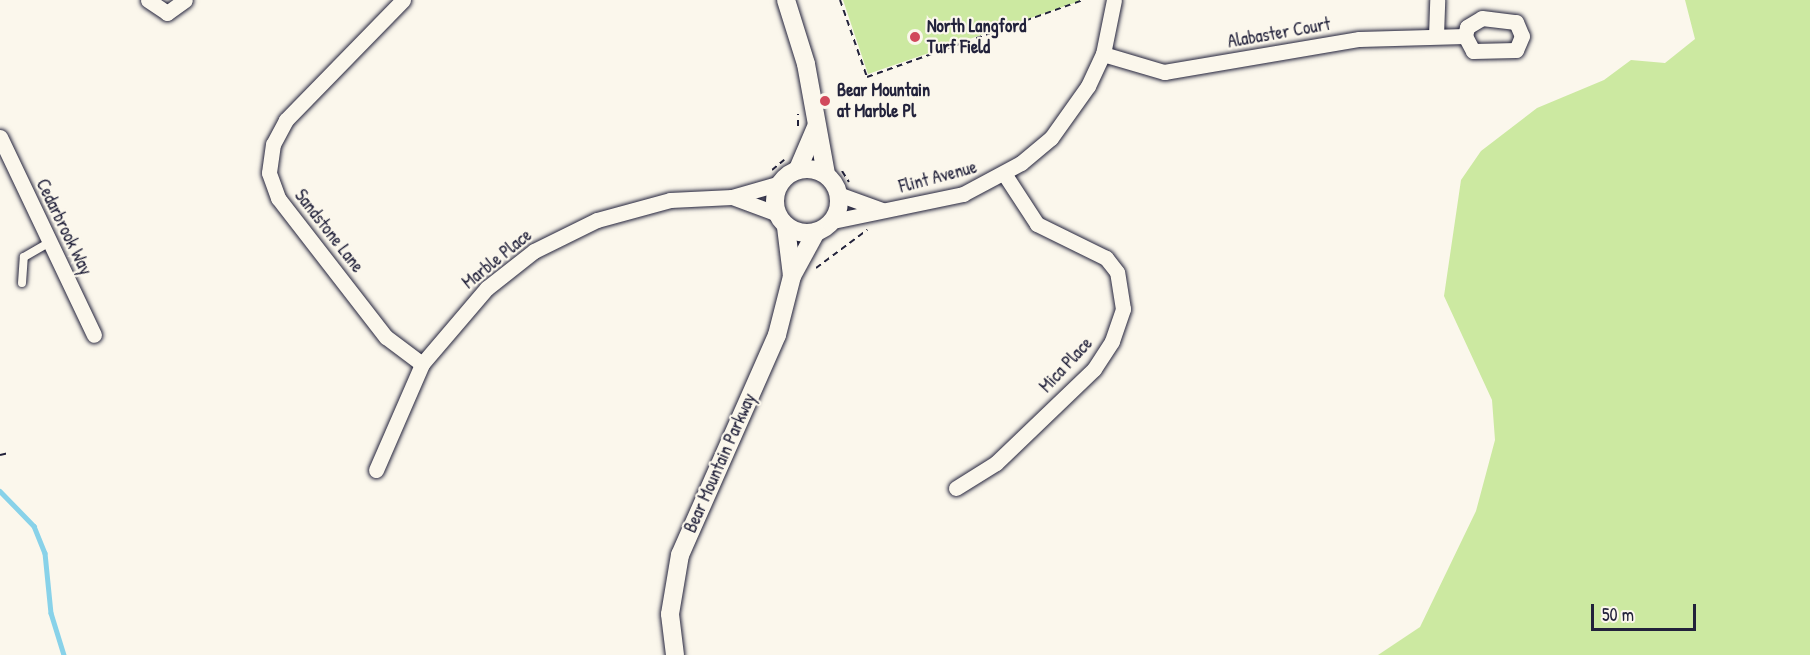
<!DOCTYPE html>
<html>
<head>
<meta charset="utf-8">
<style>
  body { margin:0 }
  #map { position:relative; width:1810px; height:655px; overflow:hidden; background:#fbf7ec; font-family:"Patrick Hand",sans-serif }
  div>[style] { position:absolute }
  .green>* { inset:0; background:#cce9a1 }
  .stream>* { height:4.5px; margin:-2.25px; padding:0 2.25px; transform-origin:2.25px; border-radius:2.25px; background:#88d2e9 }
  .path>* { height:2px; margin-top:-1px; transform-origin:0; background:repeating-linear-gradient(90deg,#22223b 0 6px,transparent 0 10.5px) }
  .roads { filter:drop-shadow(0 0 2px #22223b) drop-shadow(0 0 2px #22223b) }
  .service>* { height:8px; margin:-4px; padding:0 4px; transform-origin:4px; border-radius:4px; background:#fbf7ec }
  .minor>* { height:15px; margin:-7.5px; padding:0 7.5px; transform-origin:7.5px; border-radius:7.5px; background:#fbf7ec }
  .tertiary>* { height:18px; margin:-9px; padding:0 9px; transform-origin:9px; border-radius:9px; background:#fbf7ec }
  .tertiary>.ring { margin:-9px; padding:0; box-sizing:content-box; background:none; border:18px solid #fbf7ec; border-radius:50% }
  .dots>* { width:16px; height:16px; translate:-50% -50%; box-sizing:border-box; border:3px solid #fbf7ec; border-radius:50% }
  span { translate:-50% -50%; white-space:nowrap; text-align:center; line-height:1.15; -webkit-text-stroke:4.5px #fbf7ec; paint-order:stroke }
  .poi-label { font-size:18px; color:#22223b; font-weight:700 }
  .left { translate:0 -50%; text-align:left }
  .street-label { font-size:18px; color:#22223b }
  .scale { position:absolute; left:1591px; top:604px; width:105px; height:27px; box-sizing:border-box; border:3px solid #22223b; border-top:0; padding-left:8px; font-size:18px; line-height:21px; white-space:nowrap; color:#22223b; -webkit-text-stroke:4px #fbf7ec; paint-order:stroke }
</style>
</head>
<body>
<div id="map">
  <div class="green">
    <div style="clip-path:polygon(843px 0,1080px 0,1080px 1px,868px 74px)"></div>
    <div style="clip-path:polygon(1685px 0,1810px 0,1810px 655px,1378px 655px,1420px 627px,1476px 511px,1495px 440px,1492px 400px,1444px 296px,1461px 180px,1481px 151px,1537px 108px,1604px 80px,1631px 60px,1665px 63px,1695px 39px)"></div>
  </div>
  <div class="stream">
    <div style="left:0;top:491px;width:49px;rotate:45.8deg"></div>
    <div style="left:34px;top:526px;width:29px;rotate:68deg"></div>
    <div style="left:45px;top:553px;width:60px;rotate:84.3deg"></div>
    <div style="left:51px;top:613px;width:44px;rotate:72.8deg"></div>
  </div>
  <div class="path">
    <div style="left:840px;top:0;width:82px;rotate:70.7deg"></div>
    <div style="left:867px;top:77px;width:229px;rotate:-19.6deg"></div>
    <div style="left:798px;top:126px;width:12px;rotate:-90deg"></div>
    <div style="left:772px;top:170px;width:16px;rotate:-40deg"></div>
    <div style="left:842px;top:171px;width:13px;rotate:58deg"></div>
    <div style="left:816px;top:268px;width:64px;rotate:-36.7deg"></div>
    <div style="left:0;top:455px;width:9px;rotate:-13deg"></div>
  </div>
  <div class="roads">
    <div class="service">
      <div style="left:22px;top:283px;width:26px;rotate:-86deg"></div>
      <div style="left:24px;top:257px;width:30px;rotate:-30deg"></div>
    </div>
    <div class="minor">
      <div style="left:148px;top:0;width:23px;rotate:34deg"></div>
      <div style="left:167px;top:13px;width:22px;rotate:-36deg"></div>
      <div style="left:403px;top:0;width:168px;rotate:134.3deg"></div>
      <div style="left:286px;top:120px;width:27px;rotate:118deg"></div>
      <div style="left:273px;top:144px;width:29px;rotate:98deg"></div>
      <div style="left:269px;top:173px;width:27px;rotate:70deg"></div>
      <div style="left:278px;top:198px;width:176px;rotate:52.2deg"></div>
      <div style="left:386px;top:337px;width:45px;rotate:36.9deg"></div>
      <div style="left:1482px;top:18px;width:34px;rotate:7deg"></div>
      <div style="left:1516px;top:22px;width:15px;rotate:67deg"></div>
      <div style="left:1522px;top:36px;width:15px;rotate:113deg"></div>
      <div style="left:1516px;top:50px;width:43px;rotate:178.7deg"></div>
      <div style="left:1473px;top:51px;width:17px;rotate:-118deg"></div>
      <div style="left:1465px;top:36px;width:9px;rotate:-77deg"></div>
      <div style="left:1467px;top:27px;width:17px;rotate:-31deg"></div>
      <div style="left:1436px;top:36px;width:36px;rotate:-88deg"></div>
      <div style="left:1103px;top:54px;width:64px;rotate:16.4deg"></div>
      <div style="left:1164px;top:72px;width:198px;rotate:-9.6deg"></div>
      <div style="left:1359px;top:39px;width:106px;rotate:-1.6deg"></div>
      <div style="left:0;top:137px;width:219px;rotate:64.6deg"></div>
      <div style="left:838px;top:194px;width:47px;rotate:20deg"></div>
      <div style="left:732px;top:197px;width:47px;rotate:-16.1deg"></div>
      <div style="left:833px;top:221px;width:133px;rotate:-11.7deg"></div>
      <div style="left:963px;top:194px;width:66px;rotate:-28.1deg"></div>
      <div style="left:1021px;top:163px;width:39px;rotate:-40deg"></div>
      <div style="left:1051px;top:138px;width:64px;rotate:-54.6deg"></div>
      <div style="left:1088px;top:86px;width:35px;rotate:-65deg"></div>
      <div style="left:1103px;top:54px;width:55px;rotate:-78.5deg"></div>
      <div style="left:376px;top:470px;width:116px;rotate:-66.5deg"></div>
      <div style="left:422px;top:364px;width:100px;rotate:-49.5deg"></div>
      <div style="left:487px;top:288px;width:60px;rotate:-38.2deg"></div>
      <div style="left:534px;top:251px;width:70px;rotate:-26.2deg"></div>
      <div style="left:597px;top:220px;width:76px;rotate:-15.3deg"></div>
      <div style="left:670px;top:200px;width:62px;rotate:-2.8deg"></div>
      <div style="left:732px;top:197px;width:46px;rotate:20.4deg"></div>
      <div style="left:956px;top:488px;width:47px;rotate:-32deg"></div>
      <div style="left:996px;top:463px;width:136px;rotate:-43.8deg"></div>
      <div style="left:1094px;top:369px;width:33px;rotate:-57deg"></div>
      <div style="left:1112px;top:341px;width:34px;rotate:-71deg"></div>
      <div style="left:1123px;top:309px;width:37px;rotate:-99deg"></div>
      <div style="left:1117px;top:272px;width:18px;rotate:-128deg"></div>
      <div style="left:1106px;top:258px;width:77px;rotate:-153.8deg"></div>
      <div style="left:1037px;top:224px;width:59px;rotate:-123.1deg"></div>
    </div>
    <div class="tertiary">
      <div style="left:786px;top:0;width:67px;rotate:72.6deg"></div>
      <div style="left:806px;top:64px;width:112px;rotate:79.7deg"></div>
      <div class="ring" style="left:775px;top:169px;width:46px;height:46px"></div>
      <div style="left:798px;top:169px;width:46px;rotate:-66.8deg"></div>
      <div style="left:786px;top:227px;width:49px;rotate:83deg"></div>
      <div style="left:675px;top:655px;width:41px;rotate:-97deg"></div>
      <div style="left:670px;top:614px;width:60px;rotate:-80.4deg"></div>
      <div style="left:680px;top:555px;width:240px;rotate:-66.2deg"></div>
      <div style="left:777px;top:335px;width:61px;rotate:-75.7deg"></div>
      <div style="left:792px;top:276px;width:50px;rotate:-61.4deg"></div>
    </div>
  </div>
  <div class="dots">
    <div style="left:915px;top:37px;background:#d1495b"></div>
    <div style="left:825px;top:101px;background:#d1495b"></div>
  </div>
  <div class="poi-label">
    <span class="left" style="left:927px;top:37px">North Langford<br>Turf Field</span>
    <span class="left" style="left:837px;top:101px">Bear Mountain<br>at Marble Pl</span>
  </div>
  <div class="street-label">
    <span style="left:1279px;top:33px;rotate:-10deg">Alabaster Court</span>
    <span style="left:938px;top:177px;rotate:-15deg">Flint Avenue</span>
    <span style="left:64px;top:227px;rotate:64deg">Cedarbrook Way</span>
    <span style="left:329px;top:231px;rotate:52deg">Sandstone Lane</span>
    <span style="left:497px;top:259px;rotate:-39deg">Marble Place</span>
    <span style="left:1066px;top:365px;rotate:-47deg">Mica Place</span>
    <span style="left:720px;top:463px;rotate:-66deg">Bear Mountain Parkway</span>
  </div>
  <div class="scale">50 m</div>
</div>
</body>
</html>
